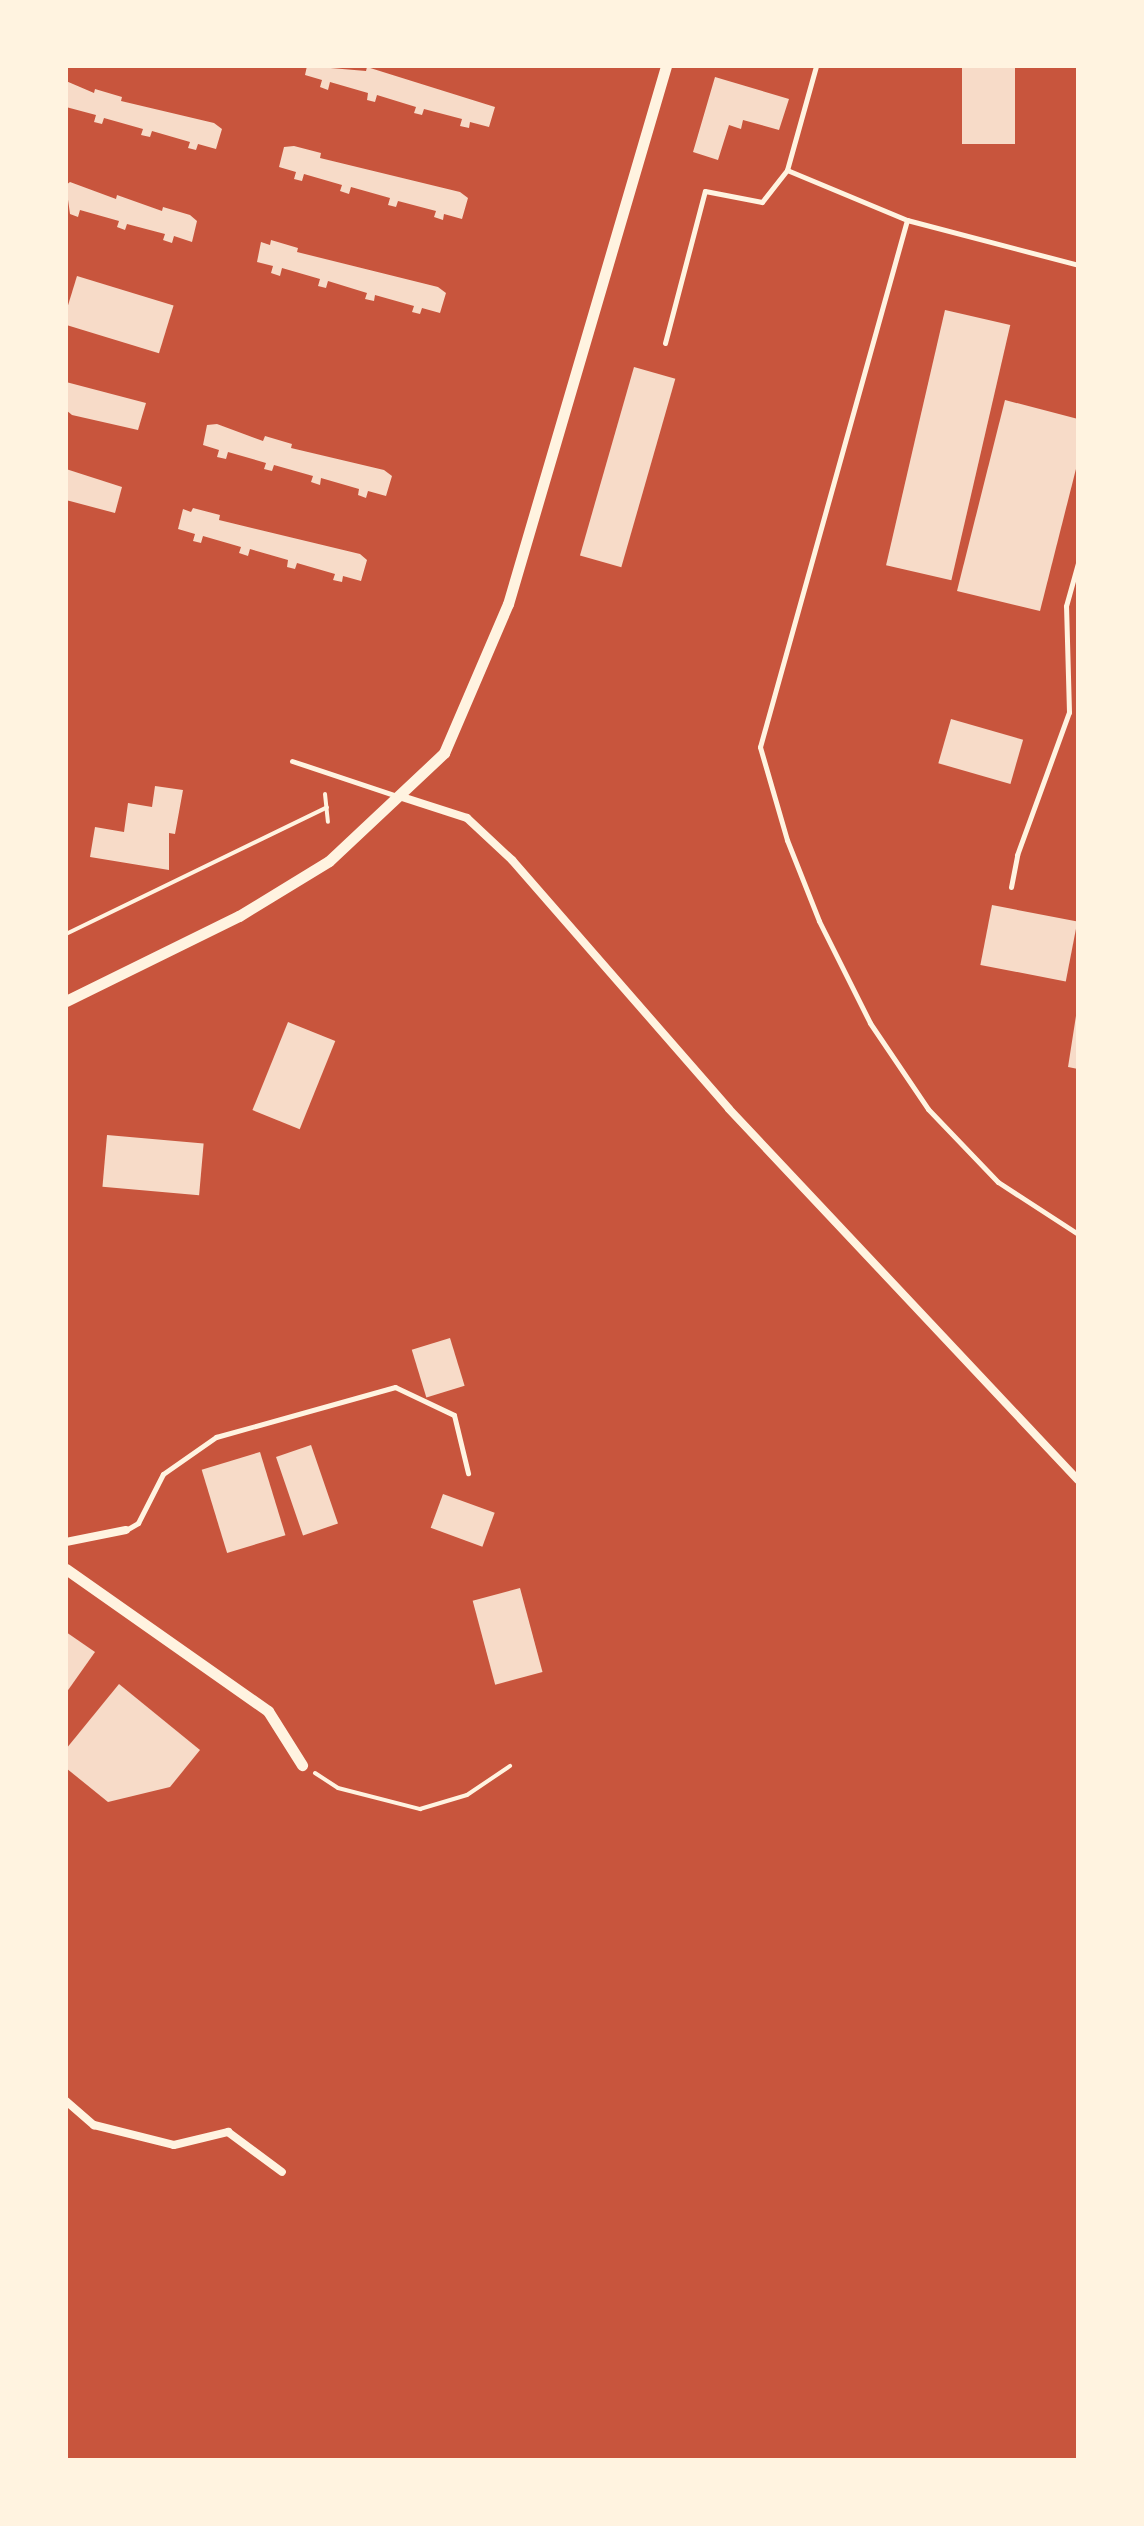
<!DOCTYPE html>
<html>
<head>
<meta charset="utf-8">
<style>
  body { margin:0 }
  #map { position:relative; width:1144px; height:2526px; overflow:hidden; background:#c8553d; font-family:"Playfair Display",serif }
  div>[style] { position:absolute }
  .building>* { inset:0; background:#f7dbc8; transform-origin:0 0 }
  .path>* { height:4px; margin:-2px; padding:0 2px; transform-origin:2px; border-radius:2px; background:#fff3e0 }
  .service>* { height:5px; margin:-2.5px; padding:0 2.5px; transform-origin:2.5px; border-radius:2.5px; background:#fff3e0 }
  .minor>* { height:8px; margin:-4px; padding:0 4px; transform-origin:4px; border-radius:4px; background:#fff3e0 }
  .tertiary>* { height:11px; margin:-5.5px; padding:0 5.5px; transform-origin:5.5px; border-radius:5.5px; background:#fff3e0 }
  span { translate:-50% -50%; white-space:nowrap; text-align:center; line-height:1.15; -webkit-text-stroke:6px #fff3e0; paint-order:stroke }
  .frame { position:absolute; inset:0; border:68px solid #fff3e0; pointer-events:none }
</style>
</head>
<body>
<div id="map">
  <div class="building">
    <div style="clip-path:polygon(307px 66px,366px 71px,367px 67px,495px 107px,489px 127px,470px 122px,469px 128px,460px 126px,462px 119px,424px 109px,422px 115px,414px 113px,416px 107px,377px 95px,375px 102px,367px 100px,368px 93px,330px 82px,328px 90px,320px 87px,322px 80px,305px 75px)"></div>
    <div style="left:962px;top:66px;width:53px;height:78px"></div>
    <div style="clip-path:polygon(715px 77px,789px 99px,779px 130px,743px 120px,741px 129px,729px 125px,718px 160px,693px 152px)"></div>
    <div style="clip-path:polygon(66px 81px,94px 93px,95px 89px,122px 97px,121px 101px,214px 123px,222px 129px,216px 149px,198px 144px,196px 150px,188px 148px,190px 142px,152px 131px,150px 137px,141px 135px,143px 129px,104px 118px,102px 124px,94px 122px,96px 115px,66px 107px)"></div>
    <div style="clip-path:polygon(294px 146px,321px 153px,320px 158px,460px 192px,468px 198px,462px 219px,444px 214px,443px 220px,434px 217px,436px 211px,398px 201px,396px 207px,388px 205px,390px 198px,351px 187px,349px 194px,340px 191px,342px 185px,304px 174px,302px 181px,294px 179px,296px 172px,279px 167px,284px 147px)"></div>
    <div style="clip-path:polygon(70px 182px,116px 199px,117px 195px,162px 211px,163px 207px,190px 215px,197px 221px,192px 242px,174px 236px,172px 243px,163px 240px,165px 234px,127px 224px,125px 230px,117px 227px,119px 221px,80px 210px,78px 217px,70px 214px,66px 185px)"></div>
    <div style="clip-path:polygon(271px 240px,298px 248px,297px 252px,438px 287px,446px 293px,440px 313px,422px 308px,420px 314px,412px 312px,414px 306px,375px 295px,374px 301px,365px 299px,367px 293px,328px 281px,326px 288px,318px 286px,320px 279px,282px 268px,280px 276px,271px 273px,273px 266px,257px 262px,261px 242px,270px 245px)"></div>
    <div style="left:77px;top:276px;width:101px;height:50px;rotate:17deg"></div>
    <div style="left:945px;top:310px;width:67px;height:262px;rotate:13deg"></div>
    <div style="left:634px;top:367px;width:43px;height:196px;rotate:16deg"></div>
    <div style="clip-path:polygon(66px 382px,146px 403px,138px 430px,72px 415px,66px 410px)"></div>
    <div style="clip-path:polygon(1005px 400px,1078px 419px,1078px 461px,1040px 611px,957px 591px)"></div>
    <div style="clip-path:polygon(217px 424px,263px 441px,265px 436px,292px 444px,291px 448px,384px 470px,392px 476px,386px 496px,368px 491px,366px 498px,358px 495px,359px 489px,321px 478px,320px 485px,311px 482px,313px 476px,274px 465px,272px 471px,264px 469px,266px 463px,228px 452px,226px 459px,217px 457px,219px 450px,203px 445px,207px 425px)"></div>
    <div style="clip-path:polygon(66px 469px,122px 487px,115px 513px,66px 500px)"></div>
    <div style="clip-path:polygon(193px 508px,220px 515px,219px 520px,360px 554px,367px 560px,361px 581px,343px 576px,342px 582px,333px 580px,335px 574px,297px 563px,295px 569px,287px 567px,288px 560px,250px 549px,248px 556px,239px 553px,241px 547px,203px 536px,201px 543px,193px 541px,195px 534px,178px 529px,183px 509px,191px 512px)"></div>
    <div style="left:951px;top:719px;width:75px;height:46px;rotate:16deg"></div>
    <div style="clip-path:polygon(155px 786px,183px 790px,175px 834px,169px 833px,169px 870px,90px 857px,95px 827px,124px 832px,128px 803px,152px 807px)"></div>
    <div style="left:992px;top:905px;width:87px;height:61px;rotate:11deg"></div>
    <div style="clip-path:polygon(1076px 1016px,1078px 1016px,1078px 1069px,1068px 1067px)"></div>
    <div style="left:288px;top:1022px;width:51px;height:95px;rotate:22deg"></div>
    <div style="left:107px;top:1135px;width:97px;height:52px;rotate:5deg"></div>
    <div style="left:450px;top:1338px;width:50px;height:40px;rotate:73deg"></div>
    <div style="left:311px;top:1445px;width:83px;height:37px;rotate:71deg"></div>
    <div style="left:260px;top:1452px;width:87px;height:61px;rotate:73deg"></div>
    <div style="left:443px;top:1494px;width:55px;height:36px;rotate:20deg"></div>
    <div style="left:520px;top:1588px;width:87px;height:49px;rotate:75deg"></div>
    <div style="clip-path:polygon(66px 1632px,95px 1652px,66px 1693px)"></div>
    <div style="clip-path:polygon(119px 1684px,200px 1750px,170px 1787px,108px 1802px,66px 1768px,66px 1749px)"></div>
  </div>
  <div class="path">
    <div style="left:325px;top:794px;width:28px;rotate:84deg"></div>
    <div style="left:66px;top:934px;width:290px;rotate:-25.9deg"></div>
    <div style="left:315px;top:1773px;width:27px;rotate:33deg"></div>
    <div style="left:338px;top:1788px;width:85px;rotate:14.4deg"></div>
    <div style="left:420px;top:1809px;width:49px;rotate:-16.6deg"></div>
    <div style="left:467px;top:1795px;width:52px;rotate:-34deg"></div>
  </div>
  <div class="service">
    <div style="left:787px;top:170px;width:130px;rotate:22.6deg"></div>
    <div style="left:907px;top:220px;width:177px;rotate:14.7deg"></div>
    <div style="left:907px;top:220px;width:547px;rotate:105.59deg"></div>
    <div style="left:760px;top:747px;width:97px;rotate:73.8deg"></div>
    <div style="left:787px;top:840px;width:87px;rotate:68.4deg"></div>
    <div style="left:819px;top:921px;width:114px;rotate:63.4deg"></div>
    <div style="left:870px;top:1023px;width:104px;rotate:56deg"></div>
    <div style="left:928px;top:1109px;width:101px;rotate:46.2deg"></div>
    <div style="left:998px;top:1182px;width:95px;rotate:33deg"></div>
    <div style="left:665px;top:343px;width:157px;rotate:-75.3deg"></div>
    <div style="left:705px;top:191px;width:58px;rotate:10.9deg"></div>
    <div style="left:762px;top:202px;width:41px;rotate:-52deg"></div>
    <div style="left:787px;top:170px;width:108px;rotate:-74.4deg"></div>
    <div style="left:292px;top:761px;width:111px;rotate:18.4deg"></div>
    <div style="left:1011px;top:887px;width:33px;rotate:-79deg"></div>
    <div style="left:1017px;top:855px;width:152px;rotate:-70deg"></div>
    <div style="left:1069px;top:712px;width:106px;rotate:-91.6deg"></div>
    <div style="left:1066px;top:606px;width:45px;rotate:-74.4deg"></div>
    <div style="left:126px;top:1530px;width:14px;rotate:-30deg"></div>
    <div style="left:138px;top:1523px;width:55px;rotate:-63deg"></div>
    <div style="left:163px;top:1474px;width:65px;rotate:-34.9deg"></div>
    <div style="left:216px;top:1437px;width:186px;rotate:-15.6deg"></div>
    <div style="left:395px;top:1387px;width:65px;rotate:25.4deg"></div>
    <div style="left:454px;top:1415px;width:60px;rotate:76.4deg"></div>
  </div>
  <div class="minor">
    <div style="left:402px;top:797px;width:68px;rotate:17.9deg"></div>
    <div style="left:467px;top:818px;width:62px;rotate:43deg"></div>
    <div style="left:512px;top:860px;width:330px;rotate:48.9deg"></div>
    <div style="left:729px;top:1109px;width:509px;rotate:46.75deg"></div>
    <div style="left:66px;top:1542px;width:61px;rotate:-11.3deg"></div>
    <div style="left:66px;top:2101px;width:37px;rotate:41deg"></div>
    <div style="left:94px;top:2125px;width:82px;rotate:14deg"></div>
    <div style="left:174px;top:2145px;width:56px;rotate:-13.5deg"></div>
    <div style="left:228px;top:2132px;width:67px;rotate:36.5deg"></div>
  </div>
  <div class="tertiary">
    <div style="left:66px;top:1001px;width:193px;rotate:-26.2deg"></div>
    <div style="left:239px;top:916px;width:105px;rotate:-31.4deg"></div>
    <div style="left:329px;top:861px;width:158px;rotate:-43.2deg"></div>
    <div style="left:444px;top:753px;width:162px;rotate:-66.8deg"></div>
    <div style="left:508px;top:604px;width:561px;rotate:-73.63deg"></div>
    <div style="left:66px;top:1569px;width:247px;rotate:35.1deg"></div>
    <div style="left:268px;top:1711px;width:64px;rotate:57.8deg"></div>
  </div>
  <div class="frame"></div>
</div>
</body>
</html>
